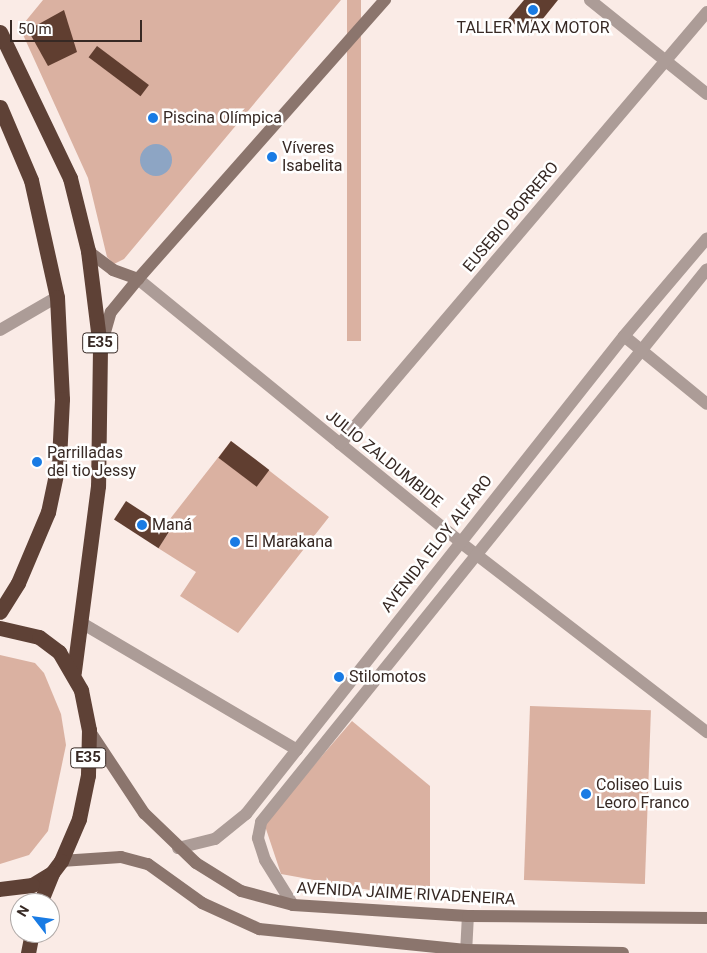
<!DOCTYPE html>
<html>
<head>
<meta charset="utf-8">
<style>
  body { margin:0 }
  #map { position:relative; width:707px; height:953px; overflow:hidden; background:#faebe6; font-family:Roboto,sans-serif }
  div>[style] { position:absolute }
  .green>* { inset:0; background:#dab1a1; transform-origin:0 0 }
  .water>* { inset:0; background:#8da5c4 }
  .round { border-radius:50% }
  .building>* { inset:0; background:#603e30; transform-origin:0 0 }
  .street>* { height:12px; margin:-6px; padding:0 6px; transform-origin:6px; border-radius:6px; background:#ac9c97 }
  .secondary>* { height:12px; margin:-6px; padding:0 6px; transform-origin:6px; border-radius:6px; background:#8b756d }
  .highway>* { height:15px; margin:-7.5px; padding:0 7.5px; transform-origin:7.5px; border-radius:7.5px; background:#5e4136 }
  .dots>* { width:14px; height:14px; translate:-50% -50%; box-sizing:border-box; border:2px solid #fff; border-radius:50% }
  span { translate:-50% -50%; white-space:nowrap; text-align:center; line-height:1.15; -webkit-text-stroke:5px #fff; paint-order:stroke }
  .shield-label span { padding:1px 4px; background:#fff; border:1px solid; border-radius:4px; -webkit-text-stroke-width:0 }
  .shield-label { font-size:15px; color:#372924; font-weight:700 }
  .poi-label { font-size:16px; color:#372924 }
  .left { translate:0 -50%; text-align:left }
  .street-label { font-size:16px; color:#372924 }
  .north { position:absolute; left:10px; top:893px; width:50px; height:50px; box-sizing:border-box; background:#fff; border:1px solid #afa9a7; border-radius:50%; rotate:300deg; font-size:14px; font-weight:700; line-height:20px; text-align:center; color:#372924 }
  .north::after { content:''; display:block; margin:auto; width:18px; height:22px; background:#197be4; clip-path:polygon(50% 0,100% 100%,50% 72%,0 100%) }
  .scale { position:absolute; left:10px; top:20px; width:132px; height:22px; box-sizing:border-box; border:2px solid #372924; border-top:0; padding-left:6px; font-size:15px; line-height:18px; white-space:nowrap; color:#372924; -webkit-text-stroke:4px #fff; paint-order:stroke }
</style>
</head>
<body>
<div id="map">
  <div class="green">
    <div style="clip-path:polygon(43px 0,341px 0,124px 259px,114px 264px,107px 257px,88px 178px,20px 28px)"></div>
    <div style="left:347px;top:0;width:14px;height:341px"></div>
    <div style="clip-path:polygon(231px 441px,329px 517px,238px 633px,180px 596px,196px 572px,158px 548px,173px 527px,170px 519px)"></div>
    <div style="clip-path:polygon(0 655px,35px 663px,44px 673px,61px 714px,66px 745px,48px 831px,29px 855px,0 864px)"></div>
    <div style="left:530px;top:706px;width:121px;height:174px;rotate:2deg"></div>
    <div style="clip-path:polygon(352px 721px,430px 786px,430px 901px,281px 874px,264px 823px)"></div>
  </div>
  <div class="water">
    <div class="round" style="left:140px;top:144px;width:32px;height:32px"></div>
  </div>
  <div class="building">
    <div style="clip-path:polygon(524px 0,558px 0,529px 36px,508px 19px)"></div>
    <div style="clip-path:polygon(64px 10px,77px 52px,48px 66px,28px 30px)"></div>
    <div style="left:97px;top:46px;width:65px;height:14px;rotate:37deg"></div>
    <div style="left:231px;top:441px;width:48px;height:21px;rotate:37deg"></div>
    <div style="left:126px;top:501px;width:53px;height:22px;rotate:33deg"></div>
  </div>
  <div class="street">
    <div style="left:590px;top:0;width:150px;rotate:38.8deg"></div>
    <div style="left:138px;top:279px;width:416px;rotate:39.2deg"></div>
    <div style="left:460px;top:542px;width:312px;rotate:37.6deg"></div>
    <div style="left:0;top:330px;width:66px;rotate:-30.1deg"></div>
    <div style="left:624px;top:336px;width:107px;rotate:39.3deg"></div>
    <div style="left:340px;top:444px;width:567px;rotate:-49.65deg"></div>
    <div style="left:80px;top:622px;width:252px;rotate:30.5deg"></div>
    <div style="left:178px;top:848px;width:38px;rotate:-14deg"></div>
    <div style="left:215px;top:839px;width:40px;rotate:-39deg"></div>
    <div style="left:246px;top:814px;width:609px;rotate:-51.66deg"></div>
    <div style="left:624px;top:336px;width:128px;rotate:-49.7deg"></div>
    <div style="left:293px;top:905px;width:53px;rotate:-121.9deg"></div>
    <div style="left:265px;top:860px;width:23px;rotate:-108deg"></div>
    <div style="left:258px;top:838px;width:16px;rotate:-79deg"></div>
    <div style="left:261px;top:822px;width:710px;rotate:-51.11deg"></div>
    <div style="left:466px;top:953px;width:37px;rotate:-87deg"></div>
  </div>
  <div class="secondary">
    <div style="left:88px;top:251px;width:31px;rotate:37deg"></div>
    <div style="left:113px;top:270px;width:27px;rotate:20deg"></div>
    <div style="left:138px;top:279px;width:373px;rotate:-48.5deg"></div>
    <div style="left:101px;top:346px;width:35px;rotate:-74deg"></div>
    <div style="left:111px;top:312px;width:43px;rotate:-50.7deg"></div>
    <div style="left:89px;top:730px;width:100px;rotate:56.5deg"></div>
    <div style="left:144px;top:813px;width:72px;rotate:43.9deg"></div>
    <div style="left:196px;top:863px;width:53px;rotate:31.9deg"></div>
    <div style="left:241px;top:891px;width:54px;rotate:15.1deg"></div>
    <div style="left:293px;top:905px;width:175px;rotate:3.6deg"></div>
    <div style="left:468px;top:916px;width:239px;rotate:0.5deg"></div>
    <div style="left:61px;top:861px;width:60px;rotate:-3.8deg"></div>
    <div style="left:121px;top:857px;width:28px;rotate:15deg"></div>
    <div style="left:148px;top:864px;width:67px;rotate:35.8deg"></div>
    <div style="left:202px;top:903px;width:63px;rotate:24.5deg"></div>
    <div style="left:259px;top:929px;width:208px;rotate:5.8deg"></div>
    <div style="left:466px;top:950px;width:157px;rotate:1.1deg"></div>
  </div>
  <div class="highway">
    <div style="left:0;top:32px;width:162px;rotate:64.4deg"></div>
    <div style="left:70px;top:178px;width:75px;rotate:76.1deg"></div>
    <div style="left:88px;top:251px;width:98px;rotate:82.9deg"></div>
    <div style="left:100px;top:348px;width:138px;rotate:90.8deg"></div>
    <div style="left:98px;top:486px;width:188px;rotate:97.4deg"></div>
    <div style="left:0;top:107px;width:79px;rotate:67deg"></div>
    <div style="left:31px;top:180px;width:120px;rotate:77.5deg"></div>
    <div style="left:57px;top:297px;width:102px;rotate:87.2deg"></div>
    <div style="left:62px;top:399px;width:61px;rotate:92.8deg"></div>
    <div style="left:59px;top:460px;width:53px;rotate:101.9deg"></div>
    <div style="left:48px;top:512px;width:77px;rotate:112.9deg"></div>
    <div style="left:18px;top:583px;width:34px;rotate:122deg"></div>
    <div style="left:0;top:628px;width:40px;rotate:13deg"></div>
    <div style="left:39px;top:637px;width:25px;rotate:37deg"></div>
    <div style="left:59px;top:652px;width:44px;rotate:59.9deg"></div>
    <div style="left:81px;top:690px;width:41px;rotate:78.7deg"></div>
    <div style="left:89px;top:730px;width:45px;rotate:91.3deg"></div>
    <div style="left:88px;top:775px;width:45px;rotate:101.6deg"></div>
    <div style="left:79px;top:819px;width:46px;rotate:113.2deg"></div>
    <div style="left:61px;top:861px;width:15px;rotate:127deg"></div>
    <div style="left:52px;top:873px;width:23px;rotate:149deg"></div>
    <div style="left:32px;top:885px;width:32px;rotate:173deg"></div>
    <div style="left:40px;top:903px;width:32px;rotate:-68deg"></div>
    <div style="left:28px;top:953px;width:20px;rotate:-79deg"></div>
  </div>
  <div class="dots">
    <div style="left:533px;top:10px;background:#197be4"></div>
    <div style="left:153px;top:118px;background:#197be4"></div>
    <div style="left:272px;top:157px;background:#197be4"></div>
    <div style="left:37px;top:462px;background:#197be4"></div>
    <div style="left:142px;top:525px;background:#197be4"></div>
    <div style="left:235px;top:542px;background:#197be4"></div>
    <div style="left:339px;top:677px;background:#197be4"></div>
    <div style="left:586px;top:794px;background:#197be4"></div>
  </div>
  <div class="shield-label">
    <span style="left:100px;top:343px">E35</span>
    <span style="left:88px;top:758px">E35</span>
  </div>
  <div class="poi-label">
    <span style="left:533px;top:28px">TALLER MAX MOTOR</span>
    <span class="left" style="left:163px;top:118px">Piscina Olímpica</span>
    <span class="left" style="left:282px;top:157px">Víveres<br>Isabelita</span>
    <span class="left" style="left:47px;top:462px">Parrilladas<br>del tio Jessy</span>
    <span class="left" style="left:152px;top:525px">Maná</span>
    <span class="left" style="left:245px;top:542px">El Marakana</span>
    <span class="left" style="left:349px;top:677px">Stilomotos</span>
    <span class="left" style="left:596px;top:794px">Coliseo Luis<br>Leoro Franco</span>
  </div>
  <div class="street-label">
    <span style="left:511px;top:217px;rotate:-50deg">EUSEBIO BORRERO</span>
    <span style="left:384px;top:459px;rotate:39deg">JULIO ZALDUMBIDE</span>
    <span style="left:437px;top:544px;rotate:-52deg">AVENIDA ELOY ALFARO</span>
    <span style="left:406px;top:894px;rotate:3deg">AVENIDA JAIME RIVADENEIRA</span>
  </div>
  <div class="north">N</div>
  <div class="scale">50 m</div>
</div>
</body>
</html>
